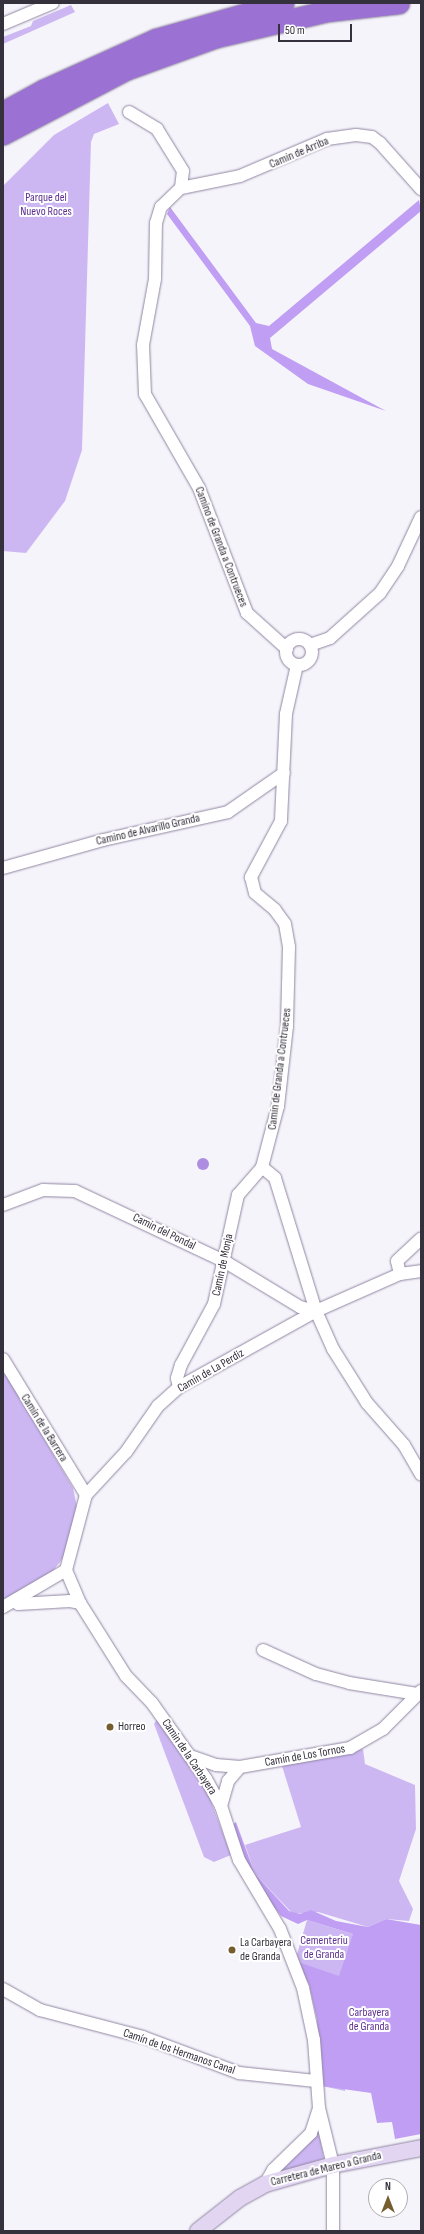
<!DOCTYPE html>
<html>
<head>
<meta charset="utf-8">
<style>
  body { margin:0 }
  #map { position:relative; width:424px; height:2234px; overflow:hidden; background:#f6f4fb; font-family:"Sofia Sans Condensed",sans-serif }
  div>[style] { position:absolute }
  .green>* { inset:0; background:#cdb7f3 }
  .forest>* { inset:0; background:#bf9ef3 }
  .water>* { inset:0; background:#ae8de0 }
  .round { border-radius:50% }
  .roads { filter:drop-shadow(0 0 1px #9086a2) drop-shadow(0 0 1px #9086a2) }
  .street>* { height:12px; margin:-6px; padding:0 6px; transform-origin:6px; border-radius:6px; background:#fff }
  .street>.ring { margin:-6px; padding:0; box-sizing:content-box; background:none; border:12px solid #fff; border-radius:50% }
  .secondary>* { height:16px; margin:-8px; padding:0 8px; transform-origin:8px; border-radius:8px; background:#e1d5f2 }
  .highway>* { height:21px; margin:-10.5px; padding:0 10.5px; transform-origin:10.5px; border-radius:10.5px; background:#9b72d4 }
  .dots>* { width:11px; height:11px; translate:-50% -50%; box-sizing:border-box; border:2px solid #fff; border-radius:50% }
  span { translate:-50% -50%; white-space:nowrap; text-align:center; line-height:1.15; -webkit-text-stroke:4px #fff; paint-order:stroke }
  .street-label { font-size:12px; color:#34303c }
  .park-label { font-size:12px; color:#5d3091 }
  .poi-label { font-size:12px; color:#34303c }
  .left { translate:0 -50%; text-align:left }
  .frame { position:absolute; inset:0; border:4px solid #34303c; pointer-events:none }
  .north { position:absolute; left:368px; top:2178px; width:40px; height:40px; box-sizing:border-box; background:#fff; border:1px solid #aeacb1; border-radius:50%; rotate:0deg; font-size:11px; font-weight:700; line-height:16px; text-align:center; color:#34303c }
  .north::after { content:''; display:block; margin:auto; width:14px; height:18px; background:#765d2e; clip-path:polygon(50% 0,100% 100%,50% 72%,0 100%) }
  .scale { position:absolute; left:278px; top:24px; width:74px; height:18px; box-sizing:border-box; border:2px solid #34303c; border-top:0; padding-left:5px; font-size:12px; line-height:14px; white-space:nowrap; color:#34303c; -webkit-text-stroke:3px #fff; paint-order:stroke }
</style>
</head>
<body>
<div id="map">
  <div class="green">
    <div style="clip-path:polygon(71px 5px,75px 12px,3px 44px,3px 37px,31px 26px,33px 21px)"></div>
    <div style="clip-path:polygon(108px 103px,119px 124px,94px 134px,91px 142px,82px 450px,65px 501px,26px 553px,3px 551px,3px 186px,54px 135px)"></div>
    <div style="clip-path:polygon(3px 1369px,73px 1488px,77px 1507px,63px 1558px,50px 1575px,3px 1601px)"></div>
    <div style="clip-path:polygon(157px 1719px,206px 1788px,231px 1855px,214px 1862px,204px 1857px,154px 1724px)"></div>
    <div style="clip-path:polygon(363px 1749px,365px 1764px,415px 1785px,416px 1829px,399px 1881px,413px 1909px,409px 1921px,386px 1919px,368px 1927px,318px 1912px,293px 1914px,255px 1874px,245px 1845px,301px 1827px,282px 1766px)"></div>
    <div style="clip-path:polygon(307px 1920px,353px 1934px,345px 2091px,322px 2086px,317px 2019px,309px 1984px,295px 1961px)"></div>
    <div style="clip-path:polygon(318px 2127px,324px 2159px,283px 2172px,282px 2170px)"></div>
  </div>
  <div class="forest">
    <div style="clip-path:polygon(419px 200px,421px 211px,270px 338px,272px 349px,386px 411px,308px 384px,255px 346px,250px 326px,167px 214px,170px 207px,256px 323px,269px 326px)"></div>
    <div style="clip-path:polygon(236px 1822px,255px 1874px,289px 1911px,300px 1914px,311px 1910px,336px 1921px,368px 1927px,386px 1919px,421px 1925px,421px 2134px,395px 2139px,392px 2122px,377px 2123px,371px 2093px,322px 2086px,317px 2019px,309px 1984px,295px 1961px,339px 1976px,353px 1934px,307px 1920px,298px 1924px,281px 1916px,255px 1882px,232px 1825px)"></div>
  </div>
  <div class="water">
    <div class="round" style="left:197px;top:1158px;width:12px;height:12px"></div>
  </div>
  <div class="roads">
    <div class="street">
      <div style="left:3px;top:24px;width:54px;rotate:-22.8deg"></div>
      <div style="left:129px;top:112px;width:33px;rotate:31deg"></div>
      <div style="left:157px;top:129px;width:49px;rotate:58.2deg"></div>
      <div style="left:183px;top:171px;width:17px;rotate:97deg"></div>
      <div class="ring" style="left:286px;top:639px;width:14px;height:14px"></div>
      <div style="left:310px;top:645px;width:21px;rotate:-19deg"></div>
      <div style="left:330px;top:638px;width:67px;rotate:-42deg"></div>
      <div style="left:380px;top:593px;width:32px;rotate:-56deg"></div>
      <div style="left:398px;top:566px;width:54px;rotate:-64.9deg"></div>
      <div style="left:287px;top:649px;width:54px;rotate:-138deg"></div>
      <div style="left:247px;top:613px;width:134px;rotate:-111deg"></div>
      <div style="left:199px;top:488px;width:108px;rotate:-119.9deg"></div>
      <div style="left:145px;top:394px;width:49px;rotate:-92.3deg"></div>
      <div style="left:143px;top:345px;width:67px;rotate:-79.7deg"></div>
      <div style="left:155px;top:279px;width:56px;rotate:-89deg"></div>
      <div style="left:156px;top:223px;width:17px;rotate:-73deg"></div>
      <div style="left:161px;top:207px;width:28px;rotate:-44deg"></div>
      <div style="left:181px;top:188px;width:60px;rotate:-11.5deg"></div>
      <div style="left:240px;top:176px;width:95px;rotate:-23deg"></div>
      <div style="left:327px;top:139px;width:29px;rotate:-8deg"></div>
      <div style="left:356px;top:135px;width:16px;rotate:7deg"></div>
      <div style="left:372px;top:137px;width:10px;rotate:37deg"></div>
      <div style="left:380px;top:143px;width:62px;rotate:48.3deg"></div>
      <div style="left:297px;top:665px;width:50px;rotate:102.7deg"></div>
      <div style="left:286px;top:714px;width:107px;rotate:92.7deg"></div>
      <div style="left:281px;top:821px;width:64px;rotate:118.2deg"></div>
      <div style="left:251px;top:877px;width:16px;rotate:76deg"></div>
      <div style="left:255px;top:893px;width:26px;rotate:40deg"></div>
      <div style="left:275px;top:910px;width:17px;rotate:54deg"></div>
      <div style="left:285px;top:924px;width:23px;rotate:80deg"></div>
      <div style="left:289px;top:947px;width:79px;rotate:91.5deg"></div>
      <div style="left:287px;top:1026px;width:81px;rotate:96.4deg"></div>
      <div style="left:278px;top:1106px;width:63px;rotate:104.7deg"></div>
      <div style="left:262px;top:1167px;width:17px;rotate:40deg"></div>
      <div style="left:275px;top:1178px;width:139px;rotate:72.9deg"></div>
      <div style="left:316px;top:1311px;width:42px;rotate:65.9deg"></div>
      <div style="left:333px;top:1349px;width:64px;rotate:57.8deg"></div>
      <div style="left:367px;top:1403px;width:56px;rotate:48.6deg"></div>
      <div style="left:404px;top:1445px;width:34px;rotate:60deg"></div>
      <div style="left:3px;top:868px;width:104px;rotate:-15.6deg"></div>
      <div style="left:103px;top:840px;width:128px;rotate:-12.6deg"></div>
      <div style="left:228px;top:812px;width:68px;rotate:-34.9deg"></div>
      <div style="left:3px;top:1205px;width:43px;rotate:-20.6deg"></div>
      <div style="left:43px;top:1190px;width:32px;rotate:2deg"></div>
      <div style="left:75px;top:1191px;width:165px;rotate:25.2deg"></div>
      <div style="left:224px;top:1261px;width:89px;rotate:31.2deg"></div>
      <div style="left:300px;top:1307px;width:16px;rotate:14deg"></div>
      <div style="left:400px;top:1274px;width:13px;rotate:-103deg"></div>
      <div style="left:397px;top:1261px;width:33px;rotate:-43deg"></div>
      <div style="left:3px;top:1359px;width:159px;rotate:58.6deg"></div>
      <div style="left:179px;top:1387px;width:9px;rotate:-103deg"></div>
      <div style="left:177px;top:1378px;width:14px;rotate:-73deg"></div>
      <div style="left:181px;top:1365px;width:69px;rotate:-61.6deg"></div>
      <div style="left:214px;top:1304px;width:112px;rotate:-77.6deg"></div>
      <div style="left:238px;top:1195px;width:37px;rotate:-49deg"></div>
      <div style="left:66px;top:1570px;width:36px;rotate:67deg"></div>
      <div style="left:80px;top:1603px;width:86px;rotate:57.8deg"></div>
      <div style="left:126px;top:1676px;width:37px;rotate:46deg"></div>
      <div style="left:152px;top:1703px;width:93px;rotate:54.6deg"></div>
      <div style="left:206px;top:1779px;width:31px;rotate:61deg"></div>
      <div style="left:221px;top:1806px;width:57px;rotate:71.6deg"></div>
      <div style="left:239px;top:1860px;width:80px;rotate:59.3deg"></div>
      <div style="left:280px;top:1929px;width:63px;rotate:68.7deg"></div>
      <div style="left:303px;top:1988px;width:53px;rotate:78.1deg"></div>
      <div style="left:314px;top:2040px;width:68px;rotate:85.8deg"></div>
      <div style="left:319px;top:2108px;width:59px;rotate:76.2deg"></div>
      <div style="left:333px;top:2165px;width:66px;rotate:90deg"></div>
      <div style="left:18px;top:1604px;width:52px;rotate:-3.3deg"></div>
      <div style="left:70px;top:1601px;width:10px;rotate:11deg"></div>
      <div style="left:3px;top:1607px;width:73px;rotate:-30.4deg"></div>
      <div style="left:66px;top:1570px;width:78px;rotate:-75.1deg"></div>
      <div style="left:86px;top:1495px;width:59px;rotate:-47.1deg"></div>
      <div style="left:126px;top:1452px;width:56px;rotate:-55.2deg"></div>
      <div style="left:158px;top:1406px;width:28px;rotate:-42deg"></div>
      <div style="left:179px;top:1387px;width:157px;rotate:-29deg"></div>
      <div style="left:316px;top:1311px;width:92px;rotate:-23.8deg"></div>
      <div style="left:400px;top:1274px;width:21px;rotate:-8deg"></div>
      <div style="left:263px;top:1650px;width:58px;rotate:24.4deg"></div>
      <div style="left:316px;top:1674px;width:34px;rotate:15deg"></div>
      <div style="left:349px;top:1683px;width:69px;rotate:9.2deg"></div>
      <div style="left:190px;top:1756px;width:28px;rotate:19deg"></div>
      <div style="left:216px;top:1765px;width:24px;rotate:5deg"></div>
      <div style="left:240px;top:1767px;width:112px;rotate:-9.8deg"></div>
      <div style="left:350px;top:1748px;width:38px;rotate:-30deg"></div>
      <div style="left:383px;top:1729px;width:54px;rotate:-45deg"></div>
      <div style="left:221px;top:1806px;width:26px;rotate:-74deg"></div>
      <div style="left:228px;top:1781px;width:18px;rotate:-49deg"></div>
      <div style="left:3px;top:1989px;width:43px;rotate:29.6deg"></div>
      <div style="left:40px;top:2010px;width:106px;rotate:14.7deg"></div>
      <div style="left:143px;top:2037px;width:103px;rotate:20.6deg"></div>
      <div style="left:239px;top:2073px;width:77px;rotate:5.9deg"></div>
      <div style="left:265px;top:2184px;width:16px;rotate:-60deg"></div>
      <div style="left:273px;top:2170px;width:53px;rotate:-44.2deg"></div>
      <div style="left:311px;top:2133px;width:25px;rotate:-72deg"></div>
    </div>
    <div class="secondary">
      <div style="left:198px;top:2231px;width:53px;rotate:-38.2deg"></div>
      <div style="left:240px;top:2198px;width:29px;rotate:-29deg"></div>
      <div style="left:265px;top:2184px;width:71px;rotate:-15.6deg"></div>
      <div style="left:333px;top:2165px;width:90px;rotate:-10.9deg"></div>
    </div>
    <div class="highway">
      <div style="left:3px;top:112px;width:46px;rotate:-28.8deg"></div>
      <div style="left:43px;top:90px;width:124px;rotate:-24.3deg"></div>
      <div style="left:156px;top:39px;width:132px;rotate:-15.8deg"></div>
      <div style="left:3px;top:134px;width:140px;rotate:-27.7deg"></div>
      <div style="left:127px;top:69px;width:95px;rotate:-19.8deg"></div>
      <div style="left:216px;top:37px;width:114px;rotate:-13.2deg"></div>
      <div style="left:327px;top:11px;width:72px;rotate:-6.3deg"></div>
    </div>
  </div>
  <div class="dots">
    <div style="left:110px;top:1727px;background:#765d2e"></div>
    <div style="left:232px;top:1950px;background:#765d2e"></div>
  </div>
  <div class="street-label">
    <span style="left:299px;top:153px;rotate:-23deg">Camín de Arriba</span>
    <span style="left:221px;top:547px;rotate:69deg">Camino de Granda a Contrueces</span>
    <span style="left:148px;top:830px;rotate:-13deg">Camino de Alvarillo Granda</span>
    <span style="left:280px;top:1069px;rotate:-83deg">Camín de Granda a Contrueces</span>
    <span style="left:164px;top:1232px;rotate:26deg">Camín del Pondal</span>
    <span style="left:223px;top:1265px;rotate:-78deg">Camín de Monja</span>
    <span style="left:211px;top:1371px;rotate:-30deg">Camín de La Perdiz</span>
    <span style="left:44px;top:1428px;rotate:58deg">Camín de la Barrera</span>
    <span style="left:305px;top:1756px;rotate:-10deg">Camín de Los Tornos</span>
    <span style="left:189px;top:1757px;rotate:56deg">Camin de la Carbayera</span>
    <span style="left:179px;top:2052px;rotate:19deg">Camín de los Hermanos Canal</span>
    <span style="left:326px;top:2169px;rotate:-14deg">Carretera de Mareo a Granda</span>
  </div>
  <div class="park-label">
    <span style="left:46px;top:205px">Parque del<br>Nuevo Roces</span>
    <span style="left:324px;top:1948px">Cementeriu<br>de Granda</span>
    <span style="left:369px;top:2020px">Carbayera<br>de Granda</span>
  </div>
  <div class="poi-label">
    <span class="left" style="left:118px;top:1727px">Horreo</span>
    <span class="left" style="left:240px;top:1950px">La Carbayera<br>de Granda</span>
  </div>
  <div class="frame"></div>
  <div class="north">N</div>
  <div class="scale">50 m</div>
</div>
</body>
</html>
